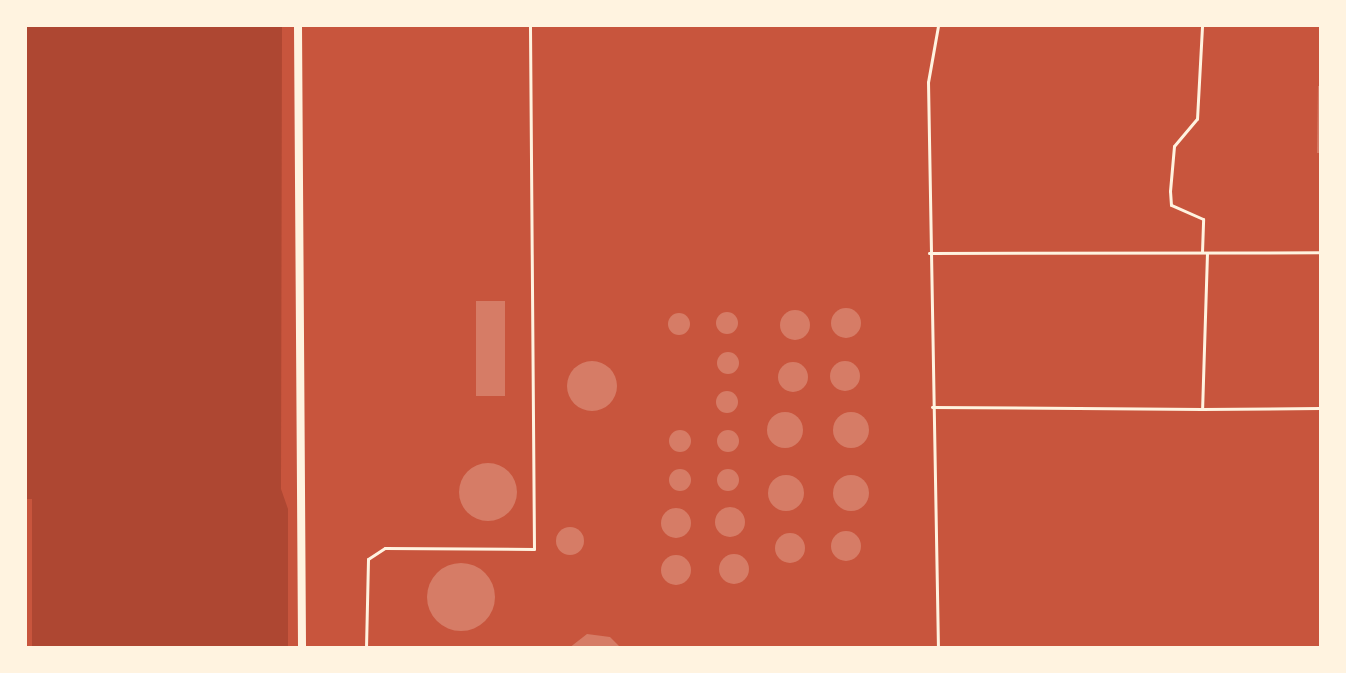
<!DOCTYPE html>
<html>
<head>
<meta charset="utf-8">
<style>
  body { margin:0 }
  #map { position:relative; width:1346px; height:673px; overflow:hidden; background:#c8553d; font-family:Figtree,sans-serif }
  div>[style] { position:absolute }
  .green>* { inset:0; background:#ae4732 }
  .building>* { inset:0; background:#d67c66; transform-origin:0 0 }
  .round { border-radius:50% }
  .service>* { height:3px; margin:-1.5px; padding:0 1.5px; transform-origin:1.5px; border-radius:1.5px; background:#fff3e0 }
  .tertiary>* { height:8px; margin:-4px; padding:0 4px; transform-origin:4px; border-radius:4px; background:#fff3e0 }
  span { translate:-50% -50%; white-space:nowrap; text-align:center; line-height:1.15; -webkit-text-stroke:4.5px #fff3e0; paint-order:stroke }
  .frame { position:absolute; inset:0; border:27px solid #fff3e0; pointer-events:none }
</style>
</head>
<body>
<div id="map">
  <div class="green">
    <div style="clip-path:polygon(26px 26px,282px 26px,281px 489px,288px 509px,288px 647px,32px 647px,32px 499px,26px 499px)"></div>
  </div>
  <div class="building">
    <div style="clip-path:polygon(1318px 86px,1320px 86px,1320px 153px,1317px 153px)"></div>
    <div style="left:476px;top:301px;width:29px;height:95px"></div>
    <div class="round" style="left:831px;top:308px;width:30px;height:30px"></div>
    <div class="round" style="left:780px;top:310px;width:30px;height:30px"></div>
    <div class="round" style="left:716px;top:312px;width:22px;height:22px"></div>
    <div class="round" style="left:668px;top:313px;width:22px;height:22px"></div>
    <div class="round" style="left:717px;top:352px;width:22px;height:22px"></div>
    <div class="round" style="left:830px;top:361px;width:30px;height:30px"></div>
    <div class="round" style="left:567px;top:361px;width:50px;height:50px"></div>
    <div class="round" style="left:778px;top:362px;width:30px;height:30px"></div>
    <div class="round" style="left:716px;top:391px;width:22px;height:22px"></div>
    <div class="round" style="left:833px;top:412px;width:36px;height:36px"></div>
    <div class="round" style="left:767px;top:412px;width:36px;height:36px"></div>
    <div class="round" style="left:669px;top:430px;width:22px;height:22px"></div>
    <div class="round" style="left:717px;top:430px;width:22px;height:22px"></div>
    <div class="round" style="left:459px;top:463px;width:58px;height:58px"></div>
    <div class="round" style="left:717px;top:469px;width:22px;height:22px"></div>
    <div class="round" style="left:669px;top:469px;width:22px;height:22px"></div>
    <div class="round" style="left:768px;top:475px;width:36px;height:36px"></div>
    <div class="round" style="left:833px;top:475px;width:36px;height:36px"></div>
    <div class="round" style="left:715px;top:507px;width:30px;height:30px"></div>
    <div class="round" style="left:661px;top:508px;width:30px;height:30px"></div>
    <div class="round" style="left:556px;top:527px;width:28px;height:28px"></div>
    <div class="round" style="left:831px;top:531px;width:30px;height:30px"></div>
    <div class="round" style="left:775px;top:533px;width:30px;height:30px"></div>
    <div class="round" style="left:719px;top:554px;width:30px;height:30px"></div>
    <div class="round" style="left:661px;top:555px;width:30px;height:30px"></div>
    <div class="round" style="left:427px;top:563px;width:68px;height:68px"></div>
    <div style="clip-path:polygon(587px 634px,610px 637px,621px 648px,569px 648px)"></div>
  </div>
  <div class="service">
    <div style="left:938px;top:26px;width:57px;rotate:100.1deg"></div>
    <div style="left:928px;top:82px;width:566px;rotate:88.99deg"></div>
    <div style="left:1202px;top:252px;width:33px;rotate:-88deg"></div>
    <div style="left:1203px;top:219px;width:35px;rotate:-156deg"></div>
    <div style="left:1171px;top:205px;width:14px;rotate:-94deg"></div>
    <div style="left:1170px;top:191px;width:45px;rotate:-84.9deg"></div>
    <div style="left:1174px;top:146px;width:35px;rotate:-50deg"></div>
    <div style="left:1197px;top:119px;width:93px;rotate:-86.9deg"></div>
    <div style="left:929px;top:253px;width:391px;rotate:-0.1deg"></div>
    <div style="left:1207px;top:253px;width:156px;rotate:91.8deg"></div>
    <div style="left:1202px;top:409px;width:118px;rotate:-0.5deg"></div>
    <div style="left:932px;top:407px;width:270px;rotate:0.4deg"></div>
    <div style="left:366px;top:648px;width:89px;rotate:-88.7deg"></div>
    <div style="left:368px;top:559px;width:20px;rotate:-33deg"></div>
    <div style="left:385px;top:548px;width:149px;rotate:0.4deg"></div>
    <div style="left:534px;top:549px;width:523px;rotate:-90.44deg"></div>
  </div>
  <div class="tertiary">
    <div style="left:298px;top:26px;width:622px;rotate:89.63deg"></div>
  </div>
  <div class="frame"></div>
</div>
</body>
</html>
